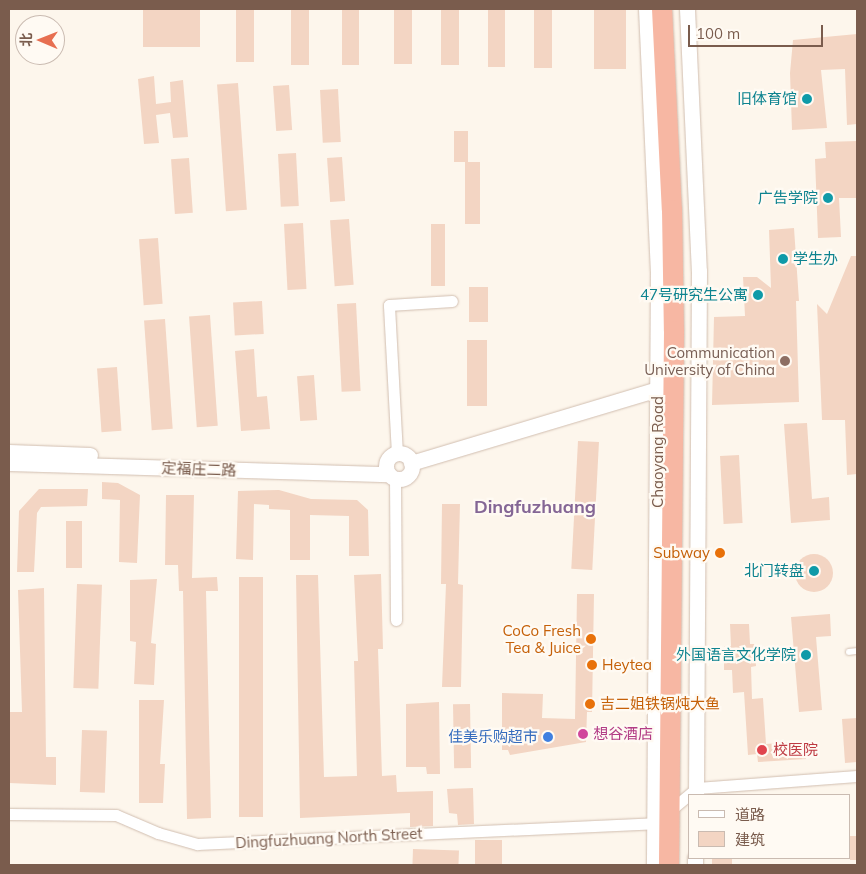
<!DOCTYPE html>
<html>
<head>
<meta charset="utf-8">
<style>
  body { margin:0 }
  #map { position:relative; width:866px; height:874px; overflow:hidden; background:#fdf6ec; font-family:Mulish,"Noto Sans SC",sans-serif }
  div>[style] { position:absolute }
  .building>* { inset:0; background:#f3d5c3; transform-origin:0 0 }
  .round { border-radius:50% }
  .roads { filter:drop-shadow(0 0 1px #d1beb0) drop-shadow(0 0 1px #d1beb0) }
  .lane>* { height:5.5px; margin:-2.75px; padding:0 2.75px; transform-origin:2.75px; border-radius:2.75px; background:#fff }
  .street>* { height:11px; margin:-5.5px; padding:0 5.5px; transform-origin:5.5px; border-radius:5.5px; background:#fff }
  .secondary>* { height:15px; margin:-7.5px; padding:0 7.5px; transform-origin:7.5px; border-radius:7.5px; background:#fff }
  .secondary>.ring { margin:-7.5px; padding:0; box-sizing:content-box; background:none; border:15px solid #fff; border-radius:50% }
  .highway>* { height:20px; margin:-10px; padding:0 10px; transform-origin:10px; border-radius:10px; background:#f7b7a3 }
  .dots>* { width:14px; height:14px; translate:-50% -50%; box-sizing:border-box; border:2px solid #fffaf3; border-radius:50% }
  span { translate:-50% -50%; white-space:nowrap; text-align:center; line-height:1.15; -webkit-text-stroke:4.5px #fffaf3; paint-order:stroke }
  .culture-label { font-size:15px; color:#0d838f }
  .right { translate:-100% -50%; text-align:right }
  .left { translate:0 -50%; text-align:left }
  .education-label { font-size:15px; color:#785e54 }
  .street-label { font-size:15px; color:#7a5c4d }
  .food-label { font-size:15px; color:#c56008 }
  .hotel-label { font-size:15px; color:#b23c85 }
  .shop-label { font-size:15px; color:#366cbe }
  .health-label { font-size:15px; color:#be3a42 }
  .quarter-label { font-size:18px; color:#846695; font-weight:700 }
  .frame { position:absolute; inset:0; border:10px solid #7a5c4d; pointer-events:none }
  .legend { position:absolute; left:688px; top:794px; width:162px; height:65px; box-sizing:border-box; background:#fffaf3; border:1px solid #cabbb1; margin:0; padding:6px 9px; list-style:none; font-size:15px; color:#7a5c4d }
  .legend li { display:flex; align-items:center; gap:10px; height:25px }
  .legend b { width:25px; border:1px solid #cabbb1 }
  .north { position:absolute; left:15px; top:15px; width:50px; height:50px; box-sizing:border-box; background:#fffaf3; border:1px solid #cabbb1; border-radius:50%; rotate:271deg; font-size:14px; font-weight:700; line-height:20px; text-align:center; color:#7a5c4d }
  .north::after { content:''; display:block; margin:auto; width:18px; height:22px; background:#e76f51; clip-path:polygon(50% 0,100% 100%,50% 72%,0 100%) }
  .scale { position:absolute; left:688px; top:25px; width:135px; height:22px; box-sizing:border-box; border:2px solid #7a5c4d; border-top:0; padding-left:6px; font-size:15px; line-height:18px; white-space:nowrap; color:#7a5c4d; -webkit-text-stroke:4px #fffaf3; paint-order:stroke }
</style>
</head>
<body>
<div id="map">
  <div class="building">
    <div style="left:143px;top:9px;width:57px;height:38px"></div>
    <div style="left:236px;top:9px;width:18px;height:53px"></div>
    <div style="left:291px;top:9px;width:18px;height:56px"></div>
    <div style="left:342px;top:9px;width:17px;height:56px"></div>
    <div style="left:394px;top:9px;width:18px;height:55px"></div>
    <div style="left:441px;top:9px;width:18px;height:56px"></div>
    <div style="left:488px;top:9px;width:17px;height:58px"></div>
    <div style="left:534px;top:9px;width:18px;height:59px"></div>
    <div style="left:594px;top:9px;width:32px;height:60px"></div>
    <div style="clip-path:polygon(857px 34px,857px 124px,847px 125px,845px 69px,821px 70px,827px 128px,792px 130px,790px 73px,793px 40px)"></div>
    <div style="clip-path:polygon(154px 76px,156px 104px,171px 102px,170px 82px,183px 80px,188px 137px,173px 138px,170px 113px,156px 115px,159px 143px,144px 144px,138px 79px)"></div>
    <div style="left:238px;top:83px;width:127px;height:21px;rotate:86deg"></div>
    <div style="left:289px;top:85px;width:45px;height:16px;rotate:86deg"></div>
    <div style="left:338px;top:89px;width:53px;height:18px;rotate:87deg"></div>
    <div style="left:454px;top:131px;width:14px;height:31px"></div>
    <div style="clip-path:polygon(857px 141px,857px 198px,839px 198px,841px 237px,818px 238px,815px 159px,826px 158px,825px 142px)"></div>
    <div style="left:296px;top:153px;width:53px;height:18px;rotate:87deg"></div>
    <div style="left:342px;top:157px;width:44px;height:15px;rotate:86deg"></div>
    <div style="left:189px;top:158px;width:55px;height:18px;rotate:86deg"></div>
    <div style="left:465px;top:162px;width:15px;height:62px"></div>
    <div style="left:349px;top:219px;width:66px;height:19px;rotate:86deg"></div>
    <div style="left:303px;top:223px;width:66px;height:19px;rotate:87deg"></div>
    <div style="left:431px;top:224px;width:14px;height:62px"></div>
    <div style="clip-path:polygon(794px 228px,799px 301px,796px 301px,799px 402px,712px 405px,714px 317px,745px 316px,743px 277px,757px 277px,771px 288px,769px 230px)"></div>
    <div style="left:158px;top:238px;width:66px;height:19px;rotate:86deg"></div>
    <div style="clip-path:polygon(851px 256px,857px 256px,857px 474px,847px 475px,845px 420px,822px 420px,817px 304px,827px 314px)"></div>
    <div style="left:488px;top:287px;width:35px;height:19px;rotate:90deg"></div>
    <div style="left:262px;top:301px;width:33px;height:29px;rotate:87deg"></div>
    <div style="left:356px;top:303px;width:88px;height:19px;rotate:87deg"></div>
    <div style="left:210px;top:315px;width:111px;height:21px;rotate:86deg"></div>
    <div style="left:165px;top:319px;width:110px;height:21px;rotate:86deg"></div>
    <div style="left:487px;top:340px;width:66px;height:20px;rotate:90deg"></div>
    <div style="clip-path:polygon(254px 349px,257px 397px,267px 396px,270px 429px,241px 431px,235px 351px)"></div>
    <div style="left:117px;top:367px;width:64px;height:20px;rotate:86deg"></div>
    <div style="left:314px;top:375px;width:45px;height:17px;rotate:86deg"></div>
    <div style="clip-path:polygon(807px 423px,812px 499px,829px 497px,830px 520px,791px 523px,784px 424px)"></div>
    <div style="left:578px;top:441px;width:21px;height:128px;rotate:3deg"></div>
    <div style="left:739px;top:455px;width:68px;height:19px;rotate:87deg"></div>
    <div style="clip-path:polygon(102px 482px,118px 483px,140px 495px,137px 563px,119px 562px,120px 500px,102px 499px)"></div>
    <div style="clip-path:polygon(39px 489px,88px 489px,87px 506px,41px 507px,37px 513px,34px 572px,17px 572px,19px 511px)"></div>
    <div style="clip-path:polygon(279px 490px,311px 499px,357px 500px,368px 510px,369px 556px,349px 556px,349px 516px,310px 515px,310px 560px,290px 560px,290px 510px,269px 509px,269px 505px,254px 504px,253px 560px,236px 559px,238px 491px)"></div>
    <div style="clip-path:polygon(166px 495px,194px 495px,192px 578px,217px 577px,218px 591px,206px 591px,211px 818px,187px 819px,183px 591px,179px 591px,178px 565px,165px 565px)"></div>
    <div style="clip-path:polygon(442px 504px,460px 504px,458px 584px,463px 585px,461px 687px,442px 687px,446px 584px,441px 584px)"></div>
    <div style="left:66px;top:521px;width:16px;height:47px"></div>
    <div class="round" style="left:795px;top:554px;width:38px;height:38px"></div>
    <div style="clip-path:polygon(381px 574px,383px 649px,378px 649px,382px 776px,396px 775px,397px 792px,433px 791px,433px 826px,410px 827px,410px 813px,300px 818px,296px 575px,318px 575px,324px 777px,357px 776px,354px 661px,358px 661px,354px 575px)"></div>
    <div style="left:239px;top:577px;width:24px;height:240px"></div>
    <div style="clip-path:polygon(157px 579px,151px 643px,156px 644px,154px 685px,134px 684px,136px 642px,130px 641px,130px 580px)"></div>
    <div style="left:77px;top:584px;width:25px;height:104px;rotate:2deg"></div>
    <div style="clip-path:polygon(44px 588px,46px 757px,56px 757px,56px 785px,9px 783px,9px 712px,22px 712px,18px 590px)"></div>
    <div style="clip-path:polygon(577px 594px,594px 594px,592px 712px,587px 712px,586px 742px,510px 755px,508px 750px,502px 750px,502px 693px,543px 694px,542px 718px,575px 719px)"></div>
    <div style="clip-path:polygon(830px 614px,831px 636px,816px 637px,822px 710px,799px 712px,791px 617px)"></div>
    <div style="clip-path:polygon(730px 624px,749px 624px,750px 644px,755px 644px,756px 666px,751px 667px,752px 699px,763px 698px,766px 744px,804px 741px,806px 759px,758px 762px,757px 754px,748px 755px,744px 692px,733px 693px,732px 670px,724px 670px,724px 646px,731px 646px)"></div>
    <div style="clip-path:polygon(139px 700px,164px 700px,160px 764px,165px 764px,163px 803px,139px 803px)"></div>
    <div style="clip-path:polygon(439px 702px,440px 774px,427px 774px,426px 767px,406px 767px,406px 704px)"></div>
    <div style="left:470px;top:704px;width:64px;height:17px;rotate:89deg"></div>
    <div style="clip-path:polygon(857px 718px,857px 762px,845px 763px,842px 719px)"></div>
    <div style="left:82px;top:730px;width:25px;height:62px;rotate:2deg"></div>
    <div style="clip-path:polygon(473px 788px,474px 824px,458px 825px,457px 814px,449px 813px,447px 789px)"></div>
    <div style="left:850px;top:836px;width:7px;height:24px"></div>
    <div style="left:502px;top:840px;width:25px;height:27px;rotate:90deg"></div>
    <div style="left:413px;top:849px;width:46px;height:16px;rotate:2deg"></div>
    <div style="left:712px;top:858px;width:20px;height:7px"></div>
  </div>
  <div class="roads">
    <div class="lane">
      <div style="left:849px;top:652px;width:8px;rotate:-7deg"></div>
    </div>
    <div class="street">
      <div style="left:397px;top:454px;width:149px;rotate:-93.1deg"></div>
      <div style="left:389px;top:305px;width:63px;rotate:-3.6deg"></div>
      <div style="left:395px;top:478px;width:142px;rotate:89.6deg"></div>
      <div style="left:9px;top:814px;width:107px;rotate:0.5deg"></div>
      <div style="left:116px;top:815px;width:46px;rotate:23.2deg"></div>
      <div style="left:158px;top:833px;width:41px;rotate:15.8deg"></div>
      <div style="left:197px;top:844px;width:458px;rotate:-2.6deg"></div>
      <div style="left:655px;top:823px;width:55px;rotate:-39.8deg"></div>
      <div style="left:697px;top:788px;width:160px;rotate:-4.3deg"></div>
    </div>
    <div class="secondary">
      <div style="left:646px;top:9px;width:262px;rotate:87.4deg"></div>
      <div style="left:658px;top:271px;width:594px;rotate:90.39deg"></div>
      <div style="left:687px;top:9px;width:262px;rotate:87.4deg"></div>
      <div style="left:699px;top:271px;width:524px;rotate:90.33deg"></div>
      <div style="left:9px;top:452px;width:81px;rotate:2.1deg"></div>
      <div class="ring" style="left:386px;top:453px;width:11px;height:11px"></div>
      <div style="left:9px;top:463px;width:380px;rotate:1.7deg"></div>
      <div style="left:411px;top:463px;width:258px;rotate:-16.7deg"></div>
      <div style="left:695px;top:865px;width:7px;rotate:-90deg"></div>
    </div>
    <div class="highway">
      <div style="left:662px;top:9px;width:201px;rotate:87.2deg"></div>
      <div style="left:672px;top:210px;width:121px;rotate:89.1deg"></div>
      <div style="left:674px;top:331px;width:534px;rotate:90.54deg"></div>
    </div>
  </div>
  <div class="dots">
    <div style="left:807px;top:99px;background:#0f9aa8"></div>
    <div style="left:828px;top:198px;background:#0f9aa8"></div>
    <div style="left:783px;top:259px;background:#0f9aa8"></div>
    <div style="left:758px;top:295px;background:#0f9aa8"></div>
    <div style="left:785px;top:361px;background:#8d6e63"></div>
    <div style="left:720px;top:553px;background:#e8710a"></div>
    <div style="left:814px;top:571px;background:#0f9aa8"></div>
    <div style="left:591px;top:639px;background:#e8710a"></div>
    <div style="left:806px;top:655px;background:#0f9aa8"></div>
    <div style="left:592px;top:665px;background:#e8710a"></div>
    <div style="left:590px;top:704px;background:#e8710a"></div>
    <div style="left:583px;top:734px;background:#d1479c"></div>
    <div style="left:548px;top:737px;background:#3f7fe0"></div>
    <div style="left:762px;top:750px;background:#e0444e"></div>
  </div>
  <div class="culture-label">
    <span class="right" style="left:797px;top:99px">旧体育馆</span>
    <span class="right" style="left:818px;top:198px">广告学院</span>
    <span class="left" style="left:793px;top:259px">学生办</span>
    <span class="right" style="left:748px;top:295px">47号研究生公寓</span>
    <span class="right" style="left:804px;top:571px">北门转盘</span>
    <span class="right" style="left:796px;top:655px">外国语言文化学院</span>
  </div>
  <div class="education-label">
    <span class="right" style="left:775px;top:361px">Communication<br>University of China</span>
  </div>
  <div class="street-label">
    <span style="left:658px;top:452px;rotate:-90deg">Chaoyang Road</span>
    <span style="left:199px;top:469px;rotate:2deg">定福庄二路</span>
    <span style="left:329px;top:838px;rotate:-3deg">Dingfuzhuang North Street</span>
  </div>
  <div class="food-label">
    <span class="right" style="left:710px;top:553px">Subway</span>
    <span class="right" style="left:581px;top:639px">CoCo Fresh<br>Tea &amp; Juice</span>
    <span class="left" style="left:602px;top:665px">Heytea</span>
    <span class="left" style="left:600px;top:704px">吉二姐铁锅炖大鱼</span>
  </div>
  <div class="hotel-label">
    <span class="left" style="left:593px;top:734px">想谷酒店</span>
  </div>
  <div class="shop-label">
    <span class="right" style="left:538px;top:737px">佳美乐购超市</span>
  </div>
  <div class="health-label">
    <span class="left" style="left:773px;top:750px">校医院</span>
  </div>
  <div class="quarter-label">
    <span style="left:535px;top:507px">Dingfuzhuang</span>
  </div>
  <div class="frame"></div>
  <ul class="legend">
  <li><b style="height:6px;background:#fff"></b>道路</li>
  <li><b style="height:14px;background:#f3d5c3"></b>建筑</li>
  </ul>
  <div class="north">北</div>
  <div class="scale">100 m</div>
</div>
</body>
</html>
